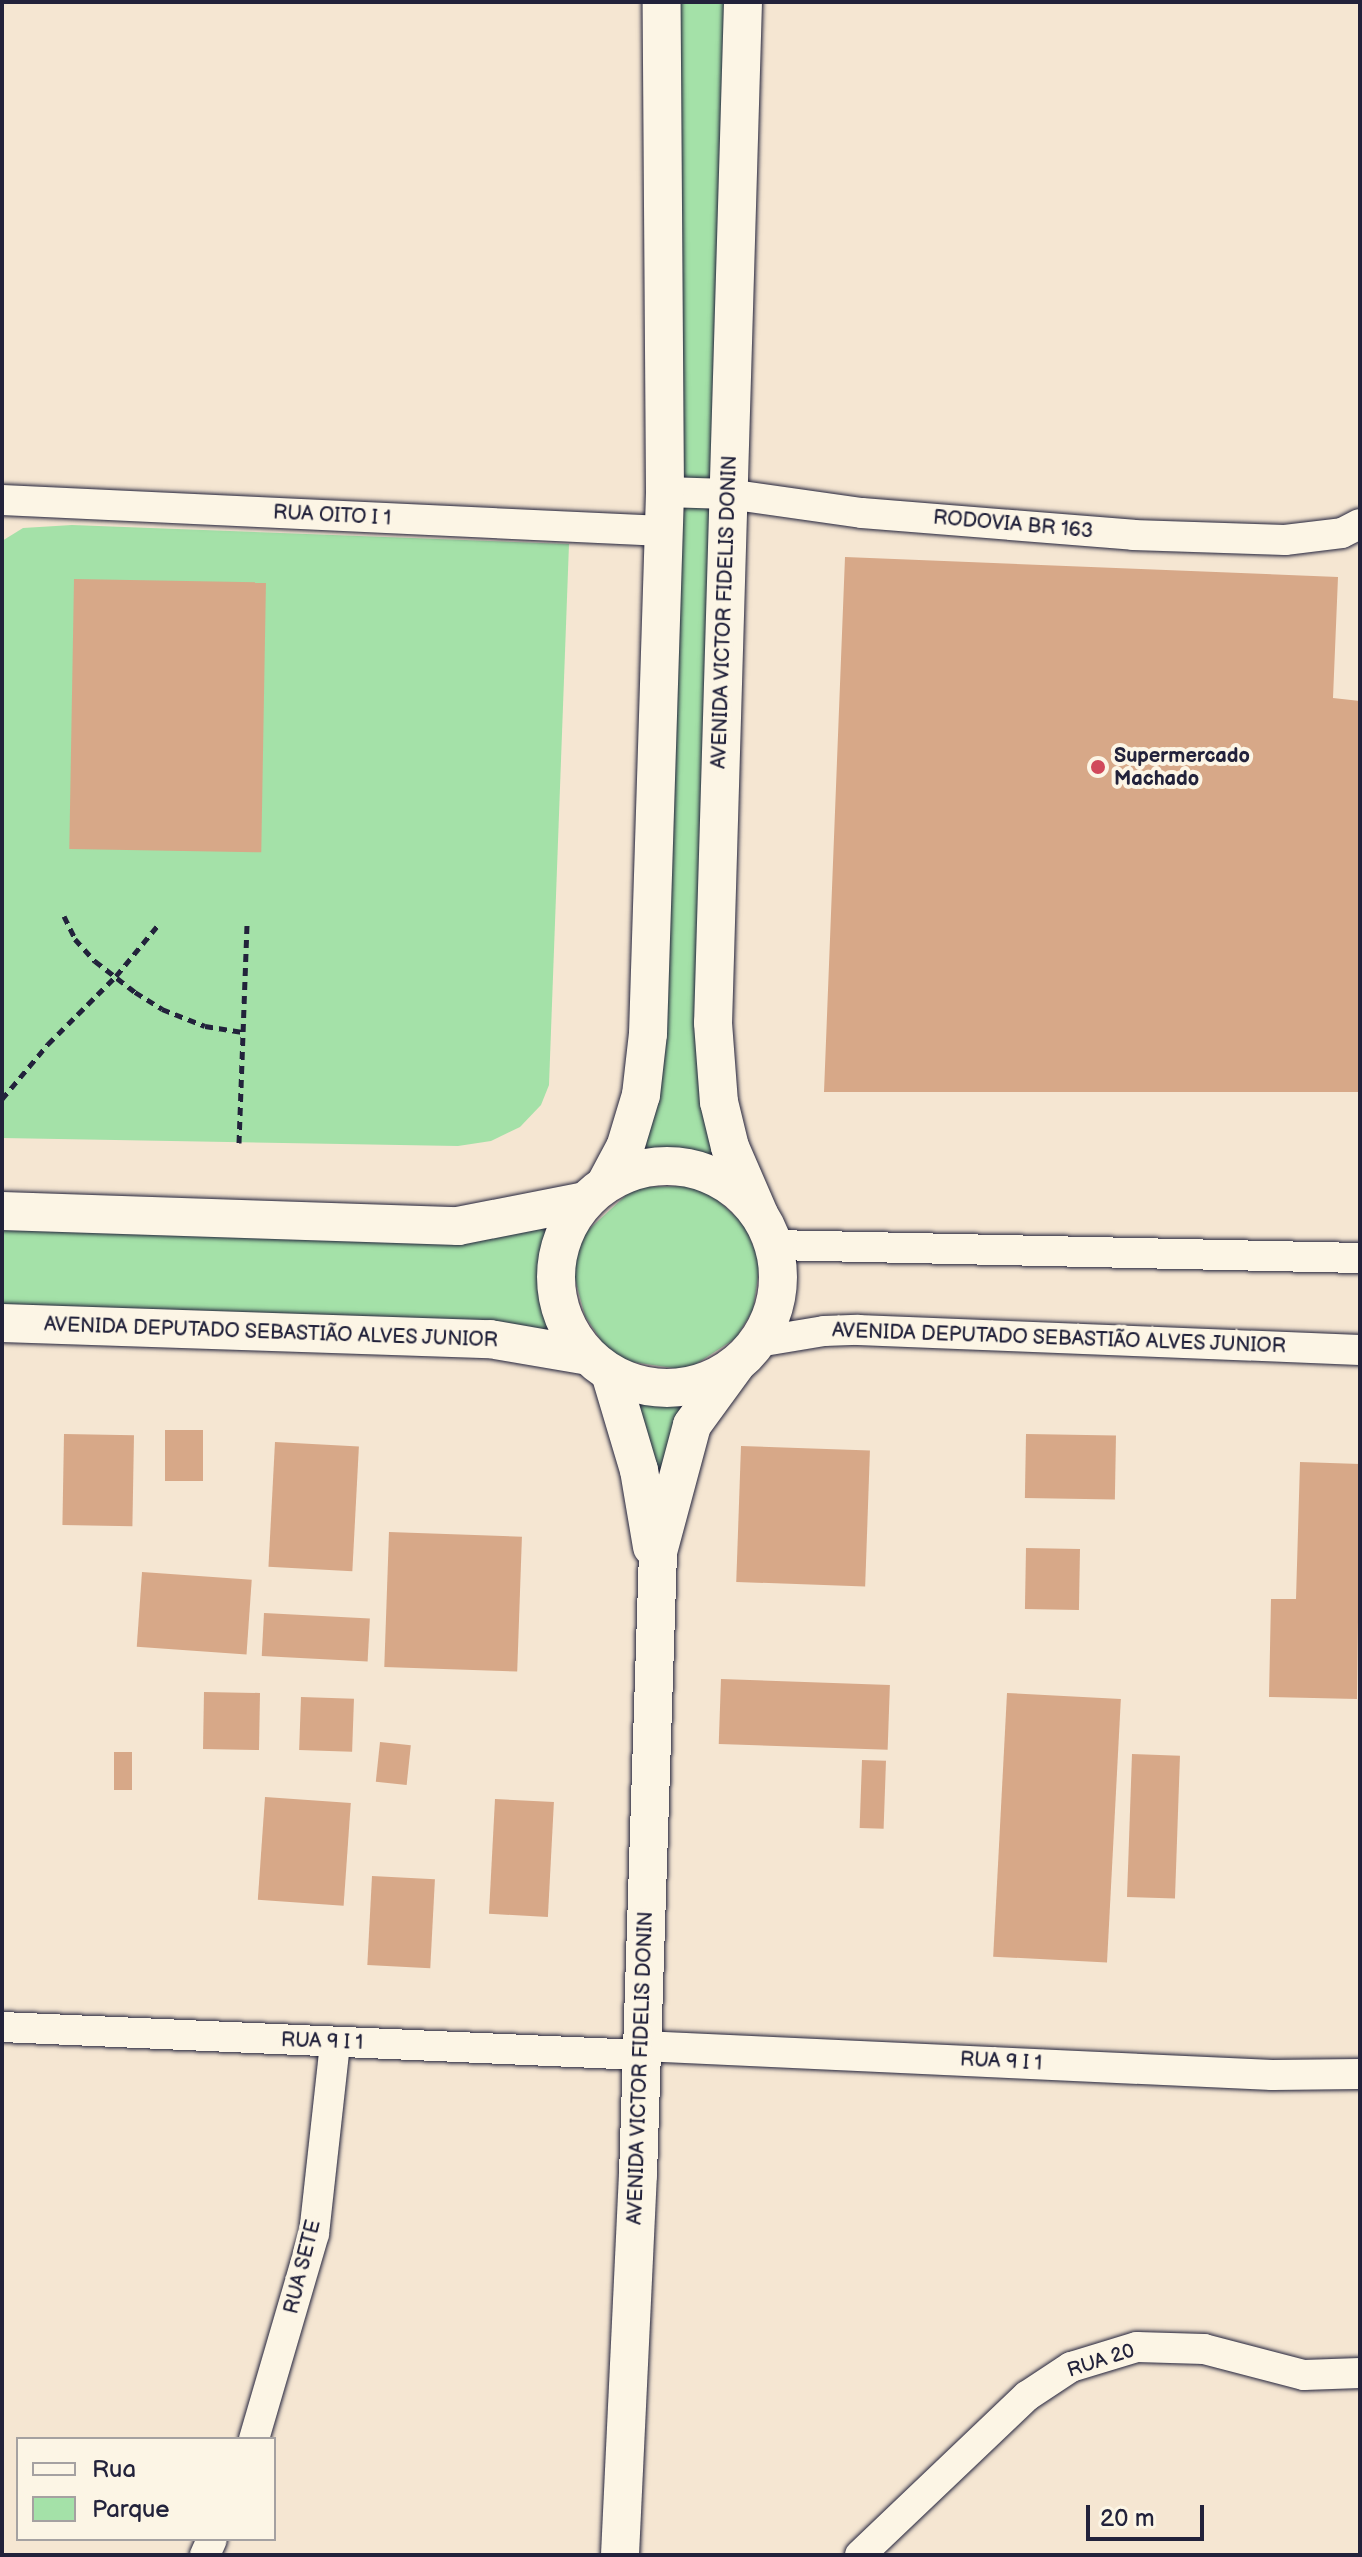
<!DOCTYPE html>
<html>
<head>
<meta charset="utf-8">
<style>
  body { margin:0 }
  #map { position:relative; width:1362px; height:2557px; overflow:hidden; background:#f5e6d2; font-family:"Balsamiq Sans",sans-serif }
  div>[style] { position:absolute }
  .green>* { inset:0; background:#a4e1a8 }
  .building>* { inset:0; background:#d7a888; transform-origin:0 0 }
  .path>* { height:5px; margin-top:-2.5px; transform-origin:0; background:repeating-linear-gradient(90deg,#22223b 0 8px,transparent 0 14px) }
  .roads { filter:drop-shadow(0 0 2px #22223b) drop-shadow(0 0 2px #22223b) }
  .minor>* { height:30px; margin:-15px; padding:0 15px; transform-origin:15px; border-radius:15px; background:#fcf5e5 }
  .tertiary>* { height:38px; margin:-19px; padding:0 19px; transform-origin:19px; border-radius:19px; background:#fcf5e5 }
  .tertiary>.ring { margin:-19px; padding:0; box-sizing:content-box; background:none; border:38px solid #fcf5e5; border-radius:50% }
  .dots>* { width:22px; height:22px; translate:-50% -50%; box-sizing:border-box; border:4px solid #fcf5e5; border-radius:50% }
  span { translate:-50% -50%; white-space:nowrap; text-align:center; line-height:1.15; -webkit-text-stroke:8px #fcf5e5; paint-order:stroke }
  .street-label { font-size:20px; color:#22223b }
  .poi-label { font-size:20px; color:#22223b; font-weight:700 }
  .left { translate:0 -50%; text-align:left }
  .frame { position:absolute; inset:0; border:4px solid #22223b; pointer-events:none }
  .legend { position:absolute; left:16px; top:2437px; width:260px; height:104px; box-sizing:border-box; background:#fcf5e5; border:2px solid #a5a1a1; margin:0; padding:10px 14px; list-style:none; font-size:24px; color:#22223b }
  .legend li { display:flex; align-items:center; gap:16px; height:40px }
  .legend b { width:40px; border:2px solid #a5a1a1 }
  .scale { position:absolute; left:1086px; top:2505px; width:118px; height:36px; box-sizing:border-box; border:4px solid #22223b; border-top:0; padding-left:10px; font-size:24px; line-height:28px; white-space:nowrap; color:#22223b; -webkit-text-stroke:6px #fcf5e5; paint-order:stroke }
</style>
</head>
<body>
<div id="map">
  <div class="green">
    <div style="clip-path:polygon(671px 2px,732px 2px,720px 482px,676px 480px)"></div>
    <div style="clip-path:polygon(674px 502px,718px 502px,733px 1171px,688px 1154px,654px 1152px,630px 1161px)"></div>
    <div style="clip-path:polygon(72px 525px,569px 544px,549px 1085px,541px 1105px,520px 1127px,491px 1141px,458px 1146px,2px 1138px,2px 541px,23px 528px)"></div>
    <div style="clip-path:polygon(692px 1186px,712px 1195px,744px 1224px,760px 1263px,753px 1310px,736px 1338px,687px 1370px,625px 1361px,604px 1345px,585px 1316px,572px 1268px,586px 1232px,635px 1187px)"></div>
    <div style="clip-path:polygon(558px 1218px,548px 1283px,551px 1308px,572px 1346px,2px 1316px,2px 1224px)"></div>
    <div style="clip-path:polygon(626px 1391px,649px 1400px,670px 1400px,701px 1393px,658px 1511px)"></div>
  </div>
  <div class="building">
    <div style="clip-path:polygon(845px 557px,1338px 577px,1333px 698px,1360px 701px,1360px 1092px,824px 1092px)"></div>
    <div style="left:74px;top:579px;width:192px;height:270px;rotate:1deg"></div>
    <div style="left:165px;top:1430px;width:38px;height:51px"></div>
    <div style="left:64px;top:1434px;width:70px;height:91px;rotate:1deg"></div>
    <div style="left:1026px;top:1434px;width:90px;height:64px;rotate:1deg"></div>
    <div style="left:275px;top:1442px;width:84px;height:125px;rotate:3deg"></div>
    <div style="left:741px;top:1446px;width:129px;height:136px;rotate:2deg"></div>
    <div style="clip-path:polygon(1300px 1462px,1360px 1464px,1357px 1699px,1269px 1697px,1271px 1599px,1296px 1599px)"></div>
    <div style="left:389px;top:1532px;width:133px;height:135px;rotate:2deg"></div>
    <div style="left:1026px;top:1548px;width:54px;height:61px;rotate:1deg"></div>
    <div style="left:142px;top:1572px;width:110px;height:75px;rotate:4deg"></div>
    <div style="left:264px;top:1613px;width:106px;height:43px;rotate:3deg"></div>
    <div style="left:721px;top:1679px;width:169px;height:65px;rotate:2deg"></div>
    <div style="left:204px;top:1692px;width:56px;height:57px;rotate:1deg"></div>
    <div style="left:1007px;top:1693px;width:114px;height:264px;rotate:3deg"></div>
    <div style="left:301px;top:1697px;width:53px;height:53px;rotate:2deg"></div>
    <div style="left:380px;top:1742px;width:31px;height:40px;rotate:6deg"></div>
    <div style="left:114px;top:1752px;width:18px;height:38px"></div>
    <div style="left:1132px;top:1754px;width:48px;height:143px;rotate:2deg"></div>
    <div style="left:862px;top:1760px;width:24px;height:68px;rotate:2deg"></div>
    <div style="left:265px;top:1797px;width:86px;height:103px;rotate:4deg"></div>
    <div style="left:495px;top:1799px;width:59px;height:115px;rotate:3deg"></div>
    <div style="left:372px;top:1876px;width:63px;height:89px;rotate:3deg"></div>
  </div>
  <div class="path">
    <div style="left:64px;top:916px;width:25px;rotate:64deg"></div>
    <div style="left:75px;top:939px;width:30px;rotate:48deg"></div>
    <div style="left:95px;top:961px;width:51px;rotate:37.8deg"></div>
    <div style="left:135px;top:992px;width:32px;rotate:32deg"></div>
    <div style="left:162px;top:1009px;width:46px;rotate:21.6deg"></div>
    <div style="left:205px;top:1026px;width:38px;rotate:9deg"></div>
    <div style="left:2px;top:1099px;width:72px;rotate:-50.1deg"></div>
    <div style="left:48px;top:1044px;width:96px;rotate:-45deg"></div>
    <div style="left:116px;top:976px;width:66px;rotate:-50.5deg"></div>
    <div style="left:239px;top:1143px;width:220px;rotate:-87.9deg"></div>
  </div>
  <div class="roads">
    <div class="minor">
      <div style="left:665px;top:492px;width:63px;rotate:1.8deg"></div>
      <div style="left:728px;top:494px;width:135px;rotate:8.1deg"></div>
      <div style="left:862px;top:513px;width:272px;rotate:4.6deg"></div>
      <div style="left:1133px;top:535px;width:152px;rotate:1.9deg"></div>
      <div style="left:1285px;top:540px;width:57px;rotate:-7deg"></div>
      <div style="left:1342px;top:533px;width:20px;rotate:-27deg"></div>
      <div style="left:2px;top:500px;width:662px;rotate:2.69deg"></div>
      <div style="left:774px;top:1245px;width:586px;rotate:1.27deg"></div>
      <div style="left:758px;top:1342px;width:67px;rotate:-9.5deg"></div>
      <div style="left:824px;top:1331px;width:34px;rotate:-2deg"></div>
      <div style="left:858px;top:1330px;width:502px;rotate:2.28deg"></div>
      <div style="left:2px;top:2027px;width:641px;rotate:2.51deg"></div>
      <div style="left:642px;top:2046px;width:631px;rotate:2.64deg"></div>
      <div style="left:1272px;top:2075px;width:88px;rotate:-0.7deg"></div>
      <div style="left:254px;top:2439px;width:214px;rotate:-73.7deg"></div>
      <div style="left:314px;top:2234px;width:192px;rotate:-83.7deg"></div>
      <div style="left:205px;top:2555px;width:17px;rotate:-66deg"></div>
      <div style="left:860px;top:2555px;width:231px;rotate:-43.6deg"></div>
      <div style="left:1027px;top:2396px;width:53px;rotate:-33.4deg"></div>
      <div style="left:1071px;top:2367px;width:69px;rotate:-16.9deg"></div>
      <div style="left:1137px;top:2347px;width:67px;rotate:1.7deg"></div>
      <div style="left:1204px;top:2349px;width:103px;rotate:14.6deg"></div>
      <div style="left:1304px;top:2375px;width:56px;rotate:-2deg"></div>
    </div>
    <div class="tertiary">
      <div style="left:743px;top:2px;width:1021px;rotate:91.68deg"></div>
      <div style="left:713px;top:1023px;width:79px;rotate:85.7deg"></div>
      <div style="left:719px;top:1102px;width:46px;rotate:76.3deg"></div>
      <div style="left:730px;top:1147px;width:73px;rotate:66.6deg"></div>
      <div class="ring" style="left:556px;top:1166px;width:184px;height:184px"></div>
      <div style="left:606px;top:1183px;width:40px;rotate:-62deg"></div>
      <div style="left:625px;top:1148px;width:55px;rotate:-73.2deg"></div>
      <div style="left:641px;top:1095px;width:61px;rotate:-83.5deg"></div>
      <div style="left:648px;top:1034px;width:542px;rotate:-88.2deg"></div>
      <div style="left:665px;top:492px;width:490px;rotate:-90.4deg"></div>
      <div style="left:2px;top:1211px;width:456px;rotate:1.9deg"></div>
      <div style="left:458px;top:1226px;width:129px;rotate:-11.1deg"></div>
      <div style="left:2px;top:1323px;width:488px;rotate:1.9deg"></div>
      <div style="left:490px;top:1339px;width:99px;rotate:9.8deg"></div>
      <div style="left:610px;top:1373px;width:101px;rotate:73.4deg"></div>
      <div style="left:639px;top:1470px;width:78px;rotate:80.4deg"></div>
      <div style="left:620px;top:2555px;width:380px;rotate:-87.3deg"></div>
      <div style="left:638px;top:2175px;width:623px;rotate:-88.16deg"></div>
      <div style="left:658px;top:1552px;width:131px;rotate:-75deg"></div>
      <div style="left:692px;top:1425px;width:73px;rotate:-53.9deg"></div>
    </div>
  </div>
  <div class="dots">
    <div style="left:1098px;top:767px;background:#d1495b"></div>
  </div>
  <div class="street-label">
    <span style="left:332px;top:516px;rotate:3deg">RUA OITO I 1</span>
    <span style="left:1013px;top:525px;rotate:5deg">RODOVIA BR 163</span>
    <span style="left:725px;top:612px;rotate:-88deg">AVENIDA VICTOR FIDELIS DONIN</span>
    <span style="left:271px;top:1333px;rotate:2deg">AVENIDA DEPUTADO SEBASTIÃO ALVES JUNIOR</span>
    <span style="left:1059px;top:1339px;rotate:2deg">AVENIDA DEPUTADO SEBASTIÃO ALVES JUNIOR</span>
    <span style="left:322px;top:2042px;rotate:2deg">RUA 9 I 1</span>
    <span style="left:1001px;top:2062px;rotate:3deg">RUA 9 I 1</span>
    <span style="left:641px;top:2068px;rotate:-88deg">AVENIDA VICTOR FIDELIS DONIN</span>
    <span style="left:303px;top:2267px;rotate:-76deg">RUA SETE</span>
    <span style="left:1101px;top:2361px;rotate:-18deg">RUA 20</span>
  </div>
  <div class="poi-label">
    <span class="left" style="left:1114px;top:768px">Supermercado<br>Machado</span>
  </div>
  <div class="frame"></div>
  <ul class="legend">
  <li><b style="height:10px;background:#fcf5e5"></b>Rua</li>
  <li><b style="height:22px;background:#a4e1a8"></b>Parque</li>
  </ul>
  <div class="scale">20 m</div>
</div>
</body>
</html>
